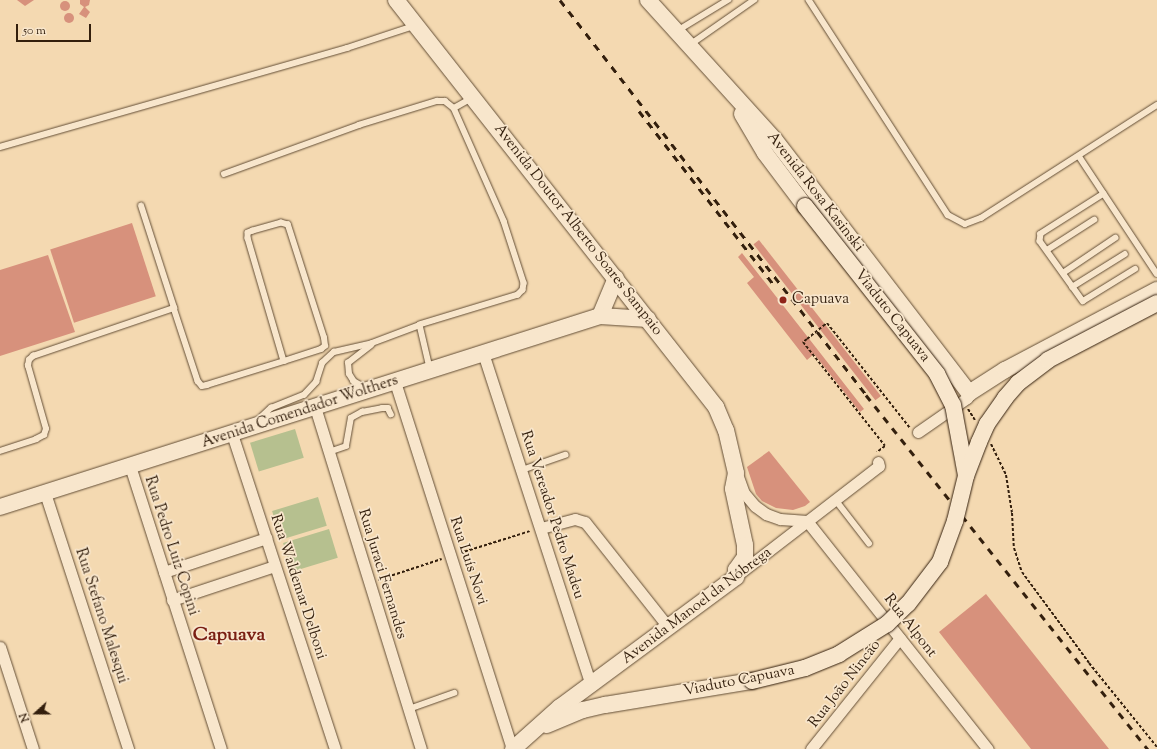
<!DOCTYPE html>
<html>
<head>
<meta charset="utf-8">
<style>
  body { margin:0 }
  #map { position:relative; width:1157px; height:749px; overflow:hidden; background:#f4d9b1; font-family:"Sorts Mill Goudy",serif }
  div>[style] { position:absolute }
  .green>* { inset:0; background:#b6c08f; transform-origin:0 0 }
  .building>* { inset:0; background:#d7917c; transform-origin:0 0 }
  .round { border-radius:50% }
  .path>* { height:2px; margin-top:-1px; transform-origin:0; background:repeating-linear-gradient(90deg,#331f0d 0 3px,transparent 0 5px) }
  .roads { filter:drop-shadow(0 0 1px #634e36) drop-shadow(0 0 1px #634e36) }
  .service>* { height:5.5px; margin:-2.75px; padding:0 2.75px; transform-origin:2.75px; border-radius:2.75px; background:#f8e6cc }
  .minor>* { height:11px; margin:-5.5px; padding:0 5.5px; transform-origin:5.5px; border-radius:5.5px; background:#f8e6cc }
  .secondary>* { height:16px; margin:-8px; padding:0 8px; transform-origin:8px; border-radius:8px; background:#f8e6cc }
  .rail>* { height:3px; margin-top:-1.5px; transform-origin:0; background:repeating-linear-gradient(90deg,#331f0d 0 7px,transparent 0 14px) }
  .path-bridge>* { height:2px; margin-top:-1px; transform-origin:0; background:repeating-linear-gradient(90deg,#331f0d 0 3px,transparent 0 5px) }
  .bridges { filter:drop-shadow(0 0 1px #331f0d) drop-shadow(0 0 1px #331f0d) }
  .secondary-bridge>* { height:16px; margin:-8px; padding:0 8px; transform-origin:8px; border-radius:8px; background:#f8e6cc }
  .dots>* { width:11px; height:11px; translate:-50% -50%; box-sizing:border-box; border:2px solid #f8e6cc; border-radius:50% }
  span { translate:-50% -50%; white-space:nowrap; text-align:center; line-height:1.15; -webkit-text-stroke:3.5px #f8e6cc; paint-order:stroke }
  .street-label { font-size:15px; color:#331f0d }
  .poi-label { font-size:15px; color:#331f0d }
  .left { translate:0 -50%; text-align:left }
  .district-label { font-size:19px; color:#7a1f14; font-weight:700 }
  .north { position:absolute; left:16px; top:693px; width:40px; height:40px; -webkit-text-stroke:3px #f8e6cc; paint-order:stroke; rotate:249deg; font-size:11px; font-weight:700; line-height:16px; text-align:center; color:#331f0d }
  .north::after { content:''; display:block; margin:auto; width:14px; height:18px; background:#331f0d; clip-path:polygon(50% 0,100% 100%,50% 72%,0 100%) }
  .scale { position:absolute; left:16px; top:24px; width:75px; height:18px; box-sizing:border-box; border:2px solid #331f0d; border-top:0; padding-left:5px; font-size:12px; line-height:14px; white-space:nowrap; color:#331f0d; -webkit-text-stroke:3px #f8e6cc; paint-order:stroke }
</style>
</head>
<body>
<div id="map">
  <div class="green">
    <div style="left:295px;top:429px;width:30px;height:47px;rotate:73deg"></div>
    <div style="left:318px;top:497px;width:30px;height:48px;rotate:73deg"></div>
    <div style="left:329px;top:529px;width:30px;height:48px;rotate:73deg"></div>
  </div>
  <div class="building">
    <div style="clip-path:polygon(17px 0,34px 0,25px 6px)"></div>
    <div style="clip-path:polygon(80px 0,90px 0,89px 5px,85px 7px,90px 12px,86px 18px,79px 14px,84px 7px,80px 4px)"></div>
    <div class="round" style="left:60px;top:1px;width:10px;height:10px"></div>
    <div class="round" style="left:64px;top:13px;width:10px;height:10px"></div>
    <div style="left:132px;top:223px;width:77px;height:86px;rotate:72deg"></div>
    <div style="left:759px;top:240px;width:198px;height:7px;rotate:52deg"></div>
    <div style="clip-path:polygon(742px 253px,864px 409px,860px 412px,814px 354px,807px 360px,747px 283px,754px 277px,738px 257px)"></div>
    <div style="clip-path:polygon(48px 255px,75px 332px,0 356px,0 270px)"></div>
    <div style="clip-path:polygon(769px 451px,810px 502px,805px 506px,793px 510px,776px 508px,762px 501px,756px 494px,747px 467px)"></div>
    <div style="clip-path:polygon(986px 594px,1109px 749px,1031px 749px,939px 632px)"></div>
  </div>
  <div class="path">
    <div style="left:823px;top:326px;width:5px;rotate:-37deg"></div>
    <div style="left:827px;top:323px;width:134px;rotate:51.7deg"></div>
    <div style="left:807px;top:339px;width:5px;rotate:143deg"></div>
    <div style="left:803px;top:342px;width:132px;rotate:51.7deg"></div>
    <div style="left:885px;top:446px;width:10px;rotate:143deg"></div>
    <div style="left:968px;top:409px;width:13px;rotate:58deg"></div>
    <div style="left:991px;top:444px;width:34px;rotate:64deg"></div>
    <div style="left:1006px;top:475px;width:38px;rotate:81deg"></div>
    <div style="left:1012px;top:513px;width:35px;rotate:87deg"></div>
    <div style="left:1014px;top:548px;width:25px;rotate:72deg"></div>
    <div style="left:1022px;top:572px;width:113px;rotate:53.6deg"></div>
    <div style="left:1089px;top:663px;width:108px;rotate:51deg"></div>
    <div style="left:460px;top:553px;width:73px;rotate:-17.4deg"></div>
    <div style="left:378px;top:580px;width:67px;rotate:-18.2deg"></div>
  </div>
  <div class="roads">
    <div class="service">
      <div style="left:809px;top:0;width:256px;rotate:57.1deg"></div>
      <div style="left:948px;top:215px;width:19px;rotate:28deg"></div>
      <div style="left:965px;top:224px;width:17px;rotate:-21deg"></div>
      <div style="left:981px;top:218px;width:209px;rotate:-32.7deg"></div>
      <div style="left:677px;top:31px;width:60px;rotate:-31.3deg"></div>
      <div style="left:691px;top:44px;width:77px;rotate:-34.9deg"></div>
      <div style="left:454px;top:108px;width:21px;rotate:-29deg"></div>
      <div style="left:0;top:147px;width:361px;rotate:-15.9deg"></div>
      <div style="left:347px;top:48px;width:71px;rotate:-18.2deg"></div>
      <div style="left:1079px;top:156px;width:141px;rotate:56.5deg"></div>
      <div style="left:224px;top:174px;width:144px;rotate:-19.9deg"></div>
      <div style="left:359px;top:125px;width:82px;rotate:-17.1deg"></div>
      <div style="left:437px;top:101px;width:8px"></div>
      <div style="left:445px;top:101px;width:11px;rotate:38deg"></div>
      <div style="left:454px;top:108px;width:124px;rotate:66.1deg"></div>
      <div style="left:504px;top:221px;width:65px;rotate:72.1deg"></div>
      <div style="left:524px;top:283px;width:7px;rotate:98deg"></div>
      <div style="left:523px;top:290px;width:7px;rotate:135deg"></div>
      <div style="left:518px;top:295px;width:102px;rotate:163deg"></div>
      <div style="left:420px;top:325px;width:44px;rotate:76.9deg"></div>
      <div style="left:1104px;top:194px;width:75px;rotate:147.6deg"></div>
      <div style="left:1041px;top:234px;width:7px;rotate:98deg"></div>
      <div style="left:1040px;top:241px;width:74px;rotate:54.4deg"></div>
      <div style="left:1083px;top:301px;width:61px;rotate:-31.6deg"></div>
      <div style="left:1047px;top:250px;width:56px;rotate:-32.6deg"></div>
      <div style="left:1063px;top:273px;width:63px;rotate:-33.9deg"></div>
      <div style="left:1072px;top:287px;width:62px;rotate:-31.9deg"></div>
      <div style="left:174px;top:308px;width:77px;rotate:71.8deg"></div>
      <div style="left:198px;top:381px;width:6px;rotate:51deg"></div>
      <div style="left:202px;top:386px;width:5px;rotate:-11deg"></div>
      <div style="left:207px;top:385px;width:81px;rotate:-17.3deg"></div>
      <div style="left:284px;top:361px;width:39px;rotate:-18deg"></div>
      <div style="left:321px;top:349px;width:5px;rotate:-37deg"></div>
      <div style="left:325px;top:346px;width:8px;rotate:-97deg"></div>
      <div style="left:324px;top:338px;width:119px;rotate:-107.7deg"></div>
      <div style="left:288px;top:225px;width:7px;rotate:-164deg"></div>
      <div style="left:281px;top:223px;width:29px;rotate:164deg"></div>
      <div style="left:253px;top:231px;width:5px;rotate:158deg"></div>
      <div style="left:248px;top:233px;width:5px;rotate:90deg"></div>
      <div style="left:248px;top:238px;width:128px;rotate:73.7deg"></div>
      <div style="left:365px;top:388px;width:13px;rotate:-151deg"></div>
      <div style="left:354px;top:382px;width:9px;rotate:-122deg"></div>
      <div style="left:349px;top:374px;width:11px;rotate:-95deg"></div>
      <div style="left:348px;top:363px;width:29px;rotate:-38deg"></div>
      <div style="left:258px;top:420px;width:18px;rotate:-43deg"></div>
      <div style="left:271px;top:408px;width:35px;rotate:-22deg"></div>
      <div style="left:304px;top:395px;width:18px;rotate:-47deg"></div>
      <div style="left:316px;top:382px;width:20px;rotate:-72deg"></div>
      <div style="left:322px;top:363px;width:16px;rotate:-43deg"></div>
      <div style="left:334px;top:352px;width:39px;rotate:-13deg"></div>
      <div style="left:372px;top:343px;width:51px;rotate:-20.6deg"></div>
      <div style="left:0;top:451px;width:38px;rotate:-18deg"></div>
      <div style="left:36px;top:439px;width:9px;rotate:-27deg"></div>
      <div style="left:44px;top:435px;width:6px;rotate:-72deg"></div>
      <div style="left:46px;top:429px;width:66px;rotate:-105.9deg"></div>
      <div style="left:28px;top:366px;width:6px;rotate:-81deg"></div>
      <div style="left:29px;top:360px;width:6px;rotate:-45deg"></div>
      <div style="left:33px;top:356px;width:149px;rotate:-18.8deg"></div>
      <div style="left:174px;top:308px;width:107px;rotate:-107.9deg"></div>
      <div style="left:329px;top:452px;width:18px;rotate:-19deg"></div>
      <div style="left:346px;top:446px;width:28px;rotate:-80deg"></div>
      <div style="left:351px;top:418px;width:13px;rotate:-29deg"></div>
      <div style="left:362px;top:412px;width:20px;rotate:-11deg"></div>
      <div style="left:382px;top:408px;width:6px"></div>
      <div style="left:388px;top:408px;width:7px;rotate:63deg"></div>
      <div style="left:522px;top:470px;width:46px;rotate:-19.2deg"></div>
      <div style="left:835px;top:499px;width:56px;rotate:52.3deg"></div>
      <div style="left:409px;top:709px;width:48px;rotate:-19.6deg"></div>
    </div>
    <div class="minor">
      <div style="left:483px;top:353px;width:350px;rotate:72deg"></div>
      <div style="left:395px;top:382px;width:385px;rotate:72.3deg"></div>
      <div style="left:315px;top:407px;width:358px;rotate:72.8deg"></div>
      <div style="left:918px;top:432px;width:60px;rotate:-34.8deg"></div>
      <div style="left:967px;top:398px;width:5px;rotate:-68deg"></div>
      <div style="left:232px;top:434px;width:331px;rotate:71.9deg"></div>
      <div style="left:130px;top:466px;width:297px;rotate:72.2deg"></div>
      <div style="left:737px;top:474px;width:20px;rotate:70deg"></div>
      <div style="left:744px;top:493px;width:17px;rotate:50deg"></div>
      <div style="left:755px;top:506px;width:14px;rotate:36deg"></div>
      <div style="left:766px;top:514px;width:15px;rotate:20deg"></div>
      <div style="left:780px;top:519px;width:27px;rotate:4deg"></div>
      <div style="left:45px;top:493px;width:269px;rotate:72deg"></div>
      <div style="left:807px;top:521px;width:291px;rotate:51.6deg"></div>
      <div style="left:541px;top:528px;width:35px;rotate:-15deg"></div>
      <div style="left:575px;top:519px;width:10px;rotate:17deg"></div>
      <div style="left:585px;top:522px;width:135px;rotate:51.6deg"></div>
      <div style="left:164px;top:572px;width:108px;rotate:-18.4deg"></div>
      <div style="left:736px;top:576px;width:180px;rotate:-37.6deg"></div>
      <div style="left:879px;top:466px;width:4px;rotate:-104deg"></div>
      <div style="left:172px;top:600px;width:108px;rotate:-18.3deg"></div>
      <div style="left:0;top:647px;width:107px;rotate:72.1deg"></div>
      <div style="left:811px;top:749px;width:142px;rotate:-51.3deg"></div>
    </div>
    <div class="secondary">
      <div style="left:396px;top:0;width:518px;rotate:51.82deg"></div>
      <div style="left:716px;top:407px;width:25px;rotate:67deg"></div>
      <div style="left:726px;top:430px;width:44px;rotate:76.9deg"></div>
      <div style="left:736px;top:473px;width:16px;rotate:101deg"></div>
      <div style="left:733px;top:489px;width:57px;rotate:77.9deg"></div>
      <div style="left:745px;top:545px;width:12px;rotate:90deg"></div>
      <div style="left:745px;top:557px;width:16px;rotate:125deg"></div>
      <div style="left:736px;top:570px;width:7px;rotate:90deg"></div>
      <div style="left:736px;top:577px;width:219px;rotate:143.5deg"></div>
      <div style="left:560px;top:707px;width:63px;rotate:138.2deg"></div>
      <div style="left:648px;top:0;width:189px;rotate:47.8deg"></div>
      <div style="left:775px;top:140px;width:319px;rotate:52.5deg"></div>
      <div style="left:969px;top:393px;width:43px;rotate:-32.6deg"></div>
      <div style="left:1005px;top:370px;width:172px;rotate:-27.8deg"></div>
      <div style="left:742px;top:114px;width:45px;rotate:59.5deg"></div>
      <div style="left:765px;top:153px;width:66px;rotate:53deg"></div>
      <div style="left:600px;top:316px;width:41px;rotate:-67.2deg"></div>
      <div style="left:0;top:507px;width:630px;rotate:-17.66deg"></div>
      <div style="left:600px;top:316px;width:48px;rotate:3.6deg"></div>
      <div style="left:547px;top:725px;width:39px;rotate:-23deg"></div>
      <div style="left:583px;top:710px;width:23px;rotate:-13deg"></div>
      <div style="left:605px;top:705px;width:149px;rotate:-9.3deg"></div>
    </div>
  </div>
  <div class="rail">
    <div style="left:560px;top:0;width:500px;rotate:52.2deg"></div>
    <div style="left:866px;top:395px;width:453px;rotate:51.5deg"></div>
    <div style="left:639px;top:111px;width:220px;rotate:52.2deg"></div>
  </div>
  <div class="path-bridge">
    <div style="left:807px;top:339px;width:21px;rotate:-39deg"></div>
  </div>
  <div class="bridges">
    <div class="secondary-bridge">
      <div style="left:805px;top:206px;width:214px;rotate:51.8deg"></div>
      <div style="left:937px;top:374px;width:35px;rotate:63deg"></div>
      <div style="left:953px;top:405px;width:71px;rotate:79.5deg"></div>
      <div style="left:752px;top:681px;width:55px;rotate:-13.8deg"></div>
      <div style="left:805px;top:668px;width:37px;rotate:-22deg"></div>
      <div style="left:839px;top:654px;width:57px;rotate:-32deg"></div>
      <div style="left:887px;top:624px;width:29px;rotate:-44deg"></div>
      <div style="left:908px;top:604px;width:53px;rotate:-52.7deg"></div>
      <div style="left:940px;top:562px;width:44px;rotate:-69.9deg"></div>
      <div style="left:955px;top:521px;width:46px;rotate:-76.3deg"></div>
      <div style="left:966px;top:476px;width:36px;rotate:-69deg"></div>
      <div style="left:979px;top:442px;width:20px;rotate:-66deg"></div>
      <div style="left:987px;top:424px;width:32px;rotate:-55deg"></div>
      <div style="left:1005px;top:398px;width:20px;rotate:-49deg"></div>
      <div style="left:1018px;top:383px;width:38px;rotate:-37deg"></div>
      <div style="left:1048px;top:360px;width:123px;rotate:-27.6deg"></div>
    </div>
  </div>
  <div class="dots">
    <div style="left:783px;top:300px;background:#8f2418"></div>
  </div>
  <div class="street-label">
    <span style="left:815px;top:192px;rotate:52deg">Avenida Rosa Kasinski</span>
    <span style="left:578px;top:230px;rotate:52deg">Avenida Doutor Alberto Soares Sampaio</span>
    <span style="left:892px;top:316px;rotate:52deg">Viaduto Capuava</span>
    <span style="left:300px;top:412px;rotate:-18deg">Avenida Comendador Wolthers</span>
    <span style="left:552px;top:515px;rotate:72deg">Rua Vereador Pedro Madeu</span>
    <span style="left:171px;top:546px;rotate:72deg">Rua Pedro Luiz Copini</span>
    <span style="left:468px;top:561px;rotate:72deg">Rua Luís Novi</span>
    <span style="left:382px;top:574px;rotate:73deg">Rua Juraci Fernandes</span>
    <span style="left:298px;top:587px;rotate:72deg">Rua Waldemar Delboni</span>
    <span style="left:697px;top:606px;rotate:-37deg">Avenida Manoel da Nóbrega</span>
    <span style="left:101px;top:616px;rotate:72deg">Rua Stefano Malesqui</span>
    <span style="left:910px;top:626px;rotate:52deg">Rua Alpont</span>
    <span style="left:739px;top:681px;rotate:-11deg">Viaduto Capuava</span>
    <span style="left:845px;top:684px;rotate:-52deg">Rua João Nincão</span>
  </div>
  <div class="poi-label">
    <span class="left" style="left:792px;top:300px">Capuava</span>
  </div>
  <div class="district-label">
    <span style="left:229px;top:636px">Capuava</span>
  </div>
  <div class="north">N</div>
  <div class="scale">50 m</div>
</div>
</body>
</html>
